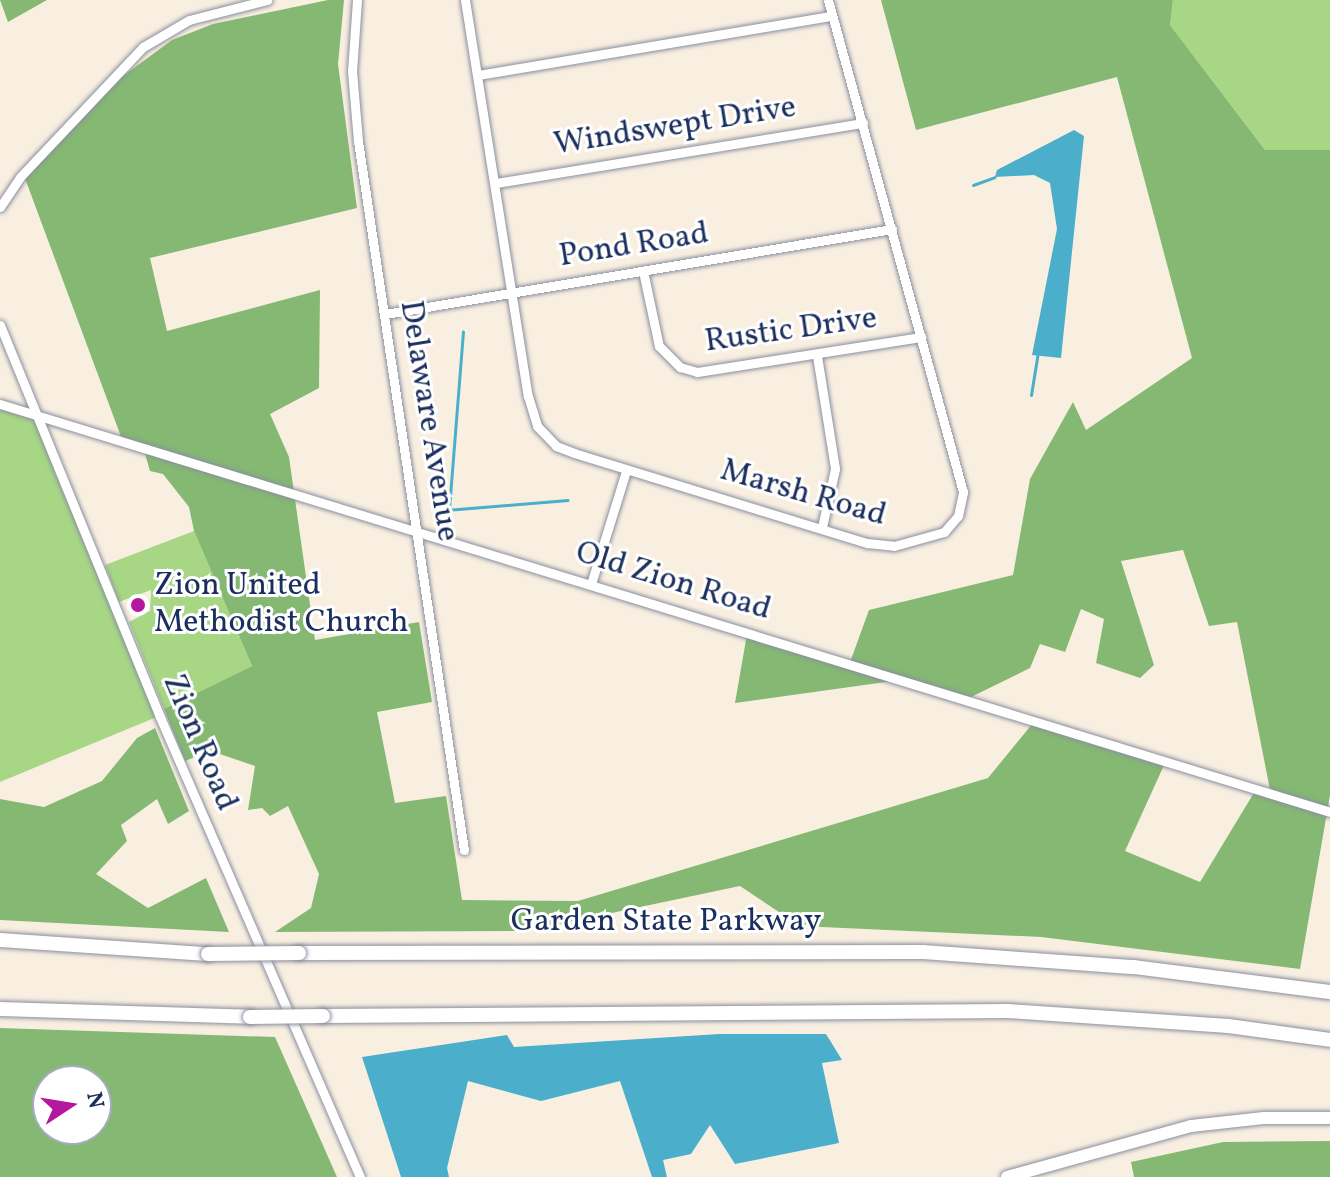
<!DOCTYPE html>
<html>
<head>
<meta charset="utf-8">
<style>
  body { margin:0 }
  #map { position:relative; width:1330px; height:1177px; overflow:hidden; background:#f9efe1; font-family:Vollkorn,serif }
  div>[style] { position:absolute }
  .green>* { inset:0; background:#a7d785 }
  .forest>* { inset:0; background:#85b872 }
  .water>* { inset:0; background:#4baeca }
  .stream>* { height:3px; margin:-1.5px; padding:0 1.5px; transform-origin:1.5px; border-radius:1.5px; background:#4baeca }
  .roads { filter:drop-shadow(0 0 2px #8a8fa0) drop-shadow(0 0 2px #8a8fa0) }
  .minor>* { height:9px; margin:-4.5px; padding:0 4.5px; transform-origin:4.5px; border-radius:4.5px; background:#fff }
  .major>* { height:12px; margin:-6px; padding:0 6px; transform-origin:6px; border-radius:6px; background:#fff }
  .highway>* { height:14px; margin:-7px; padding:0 7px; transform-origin:7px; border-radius:7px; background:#fff }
  .bridges { filter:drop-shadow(0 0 2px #8a8fa0) drop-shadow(0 0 2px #8a8fa0) }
  .highway-bridge>* { height:14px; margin:-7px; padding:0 7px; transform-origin:7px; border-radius:7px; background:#fff }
  .dots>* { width:22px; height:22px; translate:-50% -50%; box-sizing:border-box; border:4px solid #fff; border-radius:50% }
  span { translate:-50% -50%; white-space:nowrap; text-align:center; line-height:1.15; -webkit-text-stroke:6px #fff; paint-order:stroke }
  .street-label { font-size:32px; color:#1b2f5e }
  .poi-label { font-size:32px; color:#1b2f5e }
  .left { translate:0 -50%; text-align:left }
  .north { position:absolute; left:32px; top:1065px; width:80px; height:80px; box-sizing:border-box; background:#fff; border:2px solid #a4acbf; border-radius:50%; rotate:78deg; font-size:22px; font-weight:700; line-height:32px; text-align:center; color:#1b2f5e }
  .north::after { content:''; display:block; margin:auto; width:28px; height:36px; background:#b5179e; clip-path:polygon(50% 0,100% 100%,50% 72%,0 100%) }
</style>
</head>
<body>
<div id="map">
  <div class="green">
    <div style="clip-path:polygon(1173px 0,1330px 0,1330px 150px,1265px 150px,1170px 25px)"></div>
    <div style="clip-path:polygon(0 407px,36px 416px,159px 716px,0 782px)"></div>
    <div style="clip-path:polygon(194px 531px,252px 666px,164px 709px,129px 622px,150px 611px,151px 590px,119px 602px,105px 565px)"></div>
  </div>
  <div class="forest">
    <div style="clip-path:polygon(0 0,47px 0,8px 22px)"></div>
    <div style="clip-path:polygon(328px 0,344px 0,338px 64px,357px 208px,150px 258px,167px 331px,320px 290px,319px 388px,270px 414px,289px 457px,315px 640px,419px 622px,432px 702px,377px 712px,395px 803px,446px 796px,462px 900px,578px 901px,988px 778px,1033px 723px,1165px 763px,1125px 851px,1200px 882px,1255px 791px,1271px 795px,1237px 622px,1209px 626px,1183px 550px,1121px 561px,1154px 665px,1140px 678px,1096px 663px,1104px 619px,1081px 609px,1065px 652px,1040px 644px,1030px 668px,965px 700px,900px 680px,735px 703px,747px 634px,849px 665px,869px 610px,1013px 575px,1030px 479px,1073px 402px,1086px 430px,1192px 358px,1117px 77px,916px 130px,881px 0,1173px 0,1170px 25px,1265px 150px,1330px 150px,1330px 795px,1300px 969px,1041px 937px,800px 926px,740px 886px,526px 931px,275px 932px,311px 908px,319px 874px,288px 806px,270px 816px,262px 808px,248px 810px,255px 766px,211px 751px,185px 761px,164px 709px,252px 666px,194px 531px,189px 507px,163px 474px,150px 471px,144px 450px,123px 442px,23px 173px,85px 104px,172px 40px,213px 24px)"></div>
    <div style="clip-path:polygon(155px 728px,189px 811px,168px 824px,157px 799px,121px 825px,127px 841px,96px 874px,148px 908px,206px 878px,229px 932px,0 920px,0 799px,44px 807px,102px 781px,137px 738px)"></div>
    <div style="clip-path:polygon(evenodd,0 1028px,275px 1037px,337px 1177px,0 1177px,0 1028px,48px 1081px,96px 1081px,96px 1129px,48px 1129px,48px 1081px)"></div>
    <div style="clip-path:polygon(1330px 1141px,1330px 1177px,1134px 1177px,1131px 1162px,1223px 1142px)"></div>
  </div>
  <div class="water">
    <div style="clip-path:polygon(1074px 130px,1084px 136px,1061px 358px,1032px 355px,1057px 229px,1050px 183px,1034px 175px,995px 177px,997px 170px)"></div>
    <div style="clip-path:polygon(719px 1034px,826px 1034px,842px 1060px,822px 1063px,839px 1143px,735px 1164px,710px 1125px,691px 1154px,663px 1160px,667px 1177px,652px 1177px,620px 1081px,541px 1101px,468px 1081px,447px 1168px,449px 1177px,401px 1177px,362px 1057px,507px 1035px,514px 1047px)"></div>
  </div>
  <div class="stream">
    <div style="left:973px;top:185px;width:23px;rotate:-20deg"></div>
    <div style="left:1031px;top:395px;width:44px;rotate:-80.8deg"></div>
    <div style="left:449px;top:509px;width:178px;rotate:-85.5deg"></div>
    <div style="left:446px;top:510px;width:122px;rotate:-4.7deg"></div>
  </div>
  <div class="roads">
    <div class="minor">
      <div style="left:357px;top:0;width:71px;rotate:94deg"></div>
      <div style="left:352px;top:71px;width:70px;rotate:85.1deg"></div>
      <div style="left:358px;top:141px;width:717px;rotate:81.5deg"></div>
      <div style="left:465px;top:0;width:401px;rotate:81deg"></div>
      <div style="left:528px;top:396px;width:31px;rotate:73deg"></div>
      <div style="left:537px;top:426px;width:28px;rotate:46deg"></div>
      <div style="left:556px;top:446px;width:19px;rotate:21deg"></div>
      <div style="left:574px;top:453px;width:307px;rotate:17.1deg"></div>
      <div style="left:867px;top:543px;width:27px;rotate:6deg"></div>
      <div style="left:894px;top:546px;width:52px;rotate:-15.6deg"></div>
      <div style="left:944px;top:532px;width:21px;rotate:-49deg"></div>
      <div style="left:958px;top:516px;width:25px;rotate:-78deg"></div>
      <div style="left:963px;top:492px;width:510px;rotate:-105.34deg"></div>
      <div style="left:478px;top:75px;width:359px;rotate:-9.5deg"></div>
      <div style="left:496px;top:183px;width:372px;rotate:-9.3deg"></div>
      <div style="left:0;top:207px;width:37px;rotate:-56deg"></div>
      <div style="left:21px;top:176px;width:178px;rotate:-46.6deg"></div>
      <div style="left:143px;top:47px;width:53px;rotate:-30.4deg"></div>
      <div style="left:189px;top:20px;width:81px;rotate:-14.4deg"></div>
      <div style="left:643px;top:271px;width:77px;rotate:78deg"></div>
      <div style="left:659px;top:346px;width:30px;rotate:45deg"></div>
      <div style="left:680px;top:367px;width:18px;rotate:16deg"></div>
      <div style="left:697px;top:372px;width:227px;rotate:-8.9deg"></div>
      <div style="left:385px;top:314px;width:514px;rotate:-9.52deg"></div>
      <div style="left:0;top:325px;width:423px;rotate:67.8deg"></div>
      <div style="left:160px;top:717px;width:502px;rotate:66.5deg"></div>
      <div style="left:817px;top:356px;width:114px;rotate:80.9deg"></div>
      <div style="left:835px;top:469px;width:59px;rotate:102.6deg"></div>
      <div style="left:0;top:404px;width:1391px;rotate:17.05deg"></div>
      <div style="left:591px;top:584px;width:118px;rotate:-72.8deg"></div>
    </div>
    <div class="major">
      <div style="left:1007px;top:1177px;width:191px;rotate:-15.5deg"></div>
      <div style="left:1191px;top:1126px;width:73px;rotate:-6.3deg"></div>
      <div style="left:1264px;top:1118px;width:66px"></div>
    </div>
    <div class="highway">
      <div style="left:0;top:940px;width:208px;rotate:3.9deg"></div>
      <div style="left:299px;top:953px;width:624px;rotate:-0.09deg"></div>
      <div style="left:923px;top:952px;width:212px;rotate:4.1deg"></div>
      <div style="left:1134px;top:967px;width:198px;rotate:7.3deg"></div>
      <div style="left:0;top:1009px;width:250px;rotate:1.8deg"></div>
      <div style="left:323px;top:1016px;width:685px;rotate:-0.42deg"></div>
      <div style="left:1008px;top:1011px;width:221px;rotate:3.9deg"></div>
      <div style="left:1228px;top:1026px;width:103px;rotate:7.8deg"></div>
    </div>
  </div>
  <div class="bridges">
    <div class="highway-bridge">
      <div style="left:208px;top:954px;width:91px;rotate:-0.6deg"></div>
      <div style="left:250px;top:1017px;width:73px;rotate:-0.8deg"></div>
    </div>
  </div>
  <div class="dots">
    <div style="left:138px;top:605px;background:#b5179e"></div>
  </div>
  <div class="street-label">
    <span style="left:675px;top:127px;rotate:-9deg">Windswept Drive</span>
    <span style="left:634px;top:246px;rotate:-9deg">Pond Road</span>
    <span style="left:791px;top:331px;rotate:-8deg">Rustic Drive</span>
    <span style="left:428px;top:421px;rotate:81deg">Delaware Avenue</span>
    <span style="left:803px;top:494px;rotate:16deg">Marsh Road</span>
    <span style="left:673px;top:582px;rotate:17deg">Old Zion Road</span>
    <span style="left:199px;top:743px;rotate:67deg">Zion Road</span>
    <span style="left:666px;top:922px">Garden State Parkway</span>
  </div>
  <div class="poi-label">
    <span class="left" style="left:154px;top:605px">Zion United<br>Methodist Church</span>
  </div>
  <div class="north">N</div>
</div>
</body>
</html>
